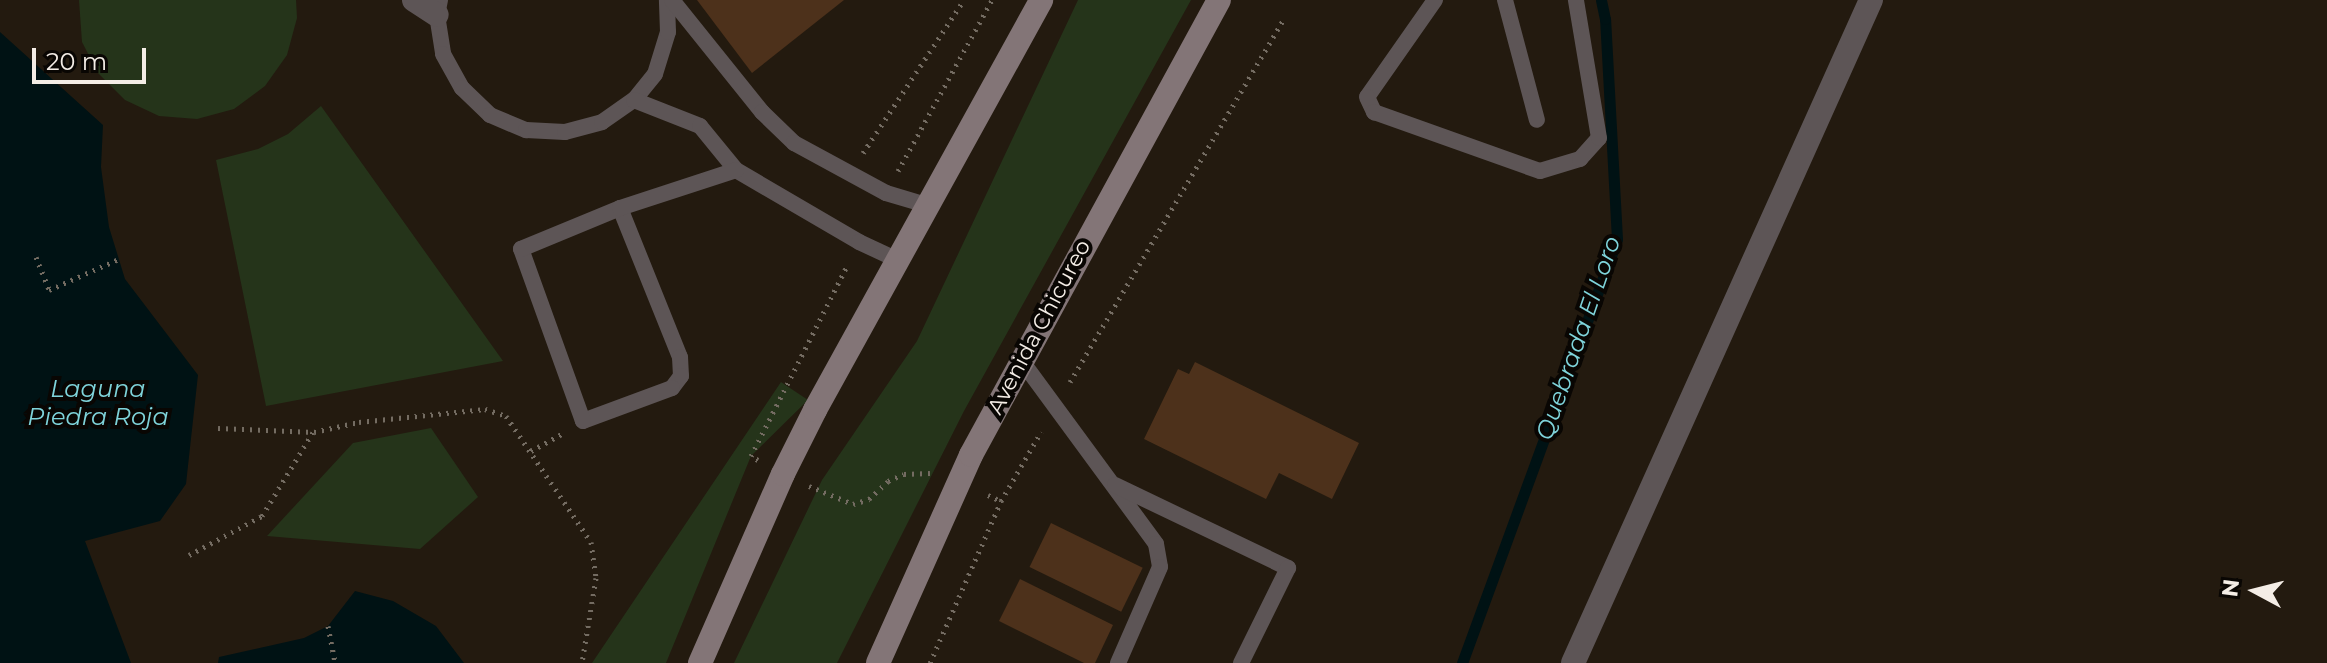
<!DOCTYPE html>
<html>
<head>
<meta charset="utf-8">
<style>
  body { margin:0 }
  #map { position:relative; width:2327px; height:663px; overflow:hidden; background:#231a0f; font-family:Montserrat,sans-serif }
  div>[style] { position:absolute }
  .green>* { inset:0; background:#25341a }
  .water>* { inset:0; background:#001214 }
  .stream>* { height:11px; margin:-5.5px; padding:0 5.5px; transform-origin:5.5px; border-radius:5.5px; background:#001214 }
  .building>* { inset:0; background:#4d311b; transform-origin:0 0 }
  .path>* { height:5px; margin-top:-2.5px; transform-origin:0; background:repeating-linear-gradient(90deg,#746c62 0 2px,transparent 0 8px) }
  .lane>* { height:16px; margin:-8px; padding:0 8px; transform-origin:8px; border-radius:8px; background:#5d5556 }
  .street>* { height:24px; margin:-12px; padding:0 12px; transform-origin:12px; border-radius:12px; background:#5d5556 }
  .secondary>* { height:24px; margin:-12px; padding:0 12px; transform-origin:12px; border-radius:12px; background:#837577 }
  span { translate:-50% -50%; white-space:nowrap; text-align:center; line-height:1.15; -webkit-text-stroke:8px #090603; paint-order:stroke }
  .street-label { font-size:22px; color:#f4ede6 }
  .water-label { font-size:24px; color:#7fd4db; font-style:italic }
  .north { position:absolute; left:2215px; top:551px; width:80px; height:80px; -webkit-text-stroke:6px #090603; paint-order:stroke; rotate:277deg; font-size:22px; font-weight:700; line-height:32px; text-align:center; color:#f4ede6 }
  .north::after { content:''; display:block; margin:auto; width:28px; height:36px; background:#f4ede6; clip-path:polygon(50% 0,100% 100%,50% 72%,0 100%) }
  .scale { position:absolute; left:32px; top:48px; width:114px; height:36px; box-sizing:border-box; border:4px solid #f4ede6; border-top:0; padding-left:10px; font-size:24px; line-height:28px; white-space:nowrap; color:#f4ede6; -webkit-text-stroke:6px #090603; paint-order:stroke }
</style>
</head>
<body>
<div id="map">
  <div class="green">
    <div style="clip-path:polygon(79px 0,296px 0,297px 18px,287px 55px,265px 86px,234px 109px,197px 119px,159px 116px,125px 100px,98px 73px,82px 42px)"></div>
    <div style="clip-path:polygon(1078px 0,1191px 0,964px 411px,837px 663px,734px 663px,822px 480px,917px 341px)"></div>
    <div style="clip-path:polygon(321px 106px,503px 361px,266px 406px,216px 160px,258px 149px,288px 134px)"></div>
    <div style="clip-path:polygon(781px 382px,808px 400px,751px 456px,666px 663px,592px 663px)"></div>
    <div style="clip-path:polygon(431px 428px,478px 497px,420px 549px,267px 536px,353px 443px)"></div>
  </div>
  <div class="water">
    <div style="clip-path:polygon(0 32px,103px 125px,101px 167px,109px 227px,125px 279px,198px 375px,186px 484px,160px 521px,85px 541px,131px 663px,0 663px)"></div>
    <div style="clip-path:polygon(355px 591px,393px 601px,436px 626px,464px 663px,218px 663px,219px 657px,304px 638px,328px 626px)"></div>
  </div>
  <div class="stream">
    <div style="left:1462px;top:663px;width:451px;rotate:-69.9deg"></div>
    <div style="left:1617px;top:239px;width:220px;rotate:-93.1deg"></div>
    <div style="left:1605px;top:19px;width:19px;rotate:-102deg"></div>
  </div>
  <div class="building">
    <div style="clip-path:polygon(697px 0,844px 0,752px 73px)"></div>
    <div style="clip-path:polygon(1195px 362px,1359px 443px,1332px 499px,1279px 473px,1266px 499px,1144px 439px,1178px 369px,1189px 374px)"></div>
    <div style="left:1051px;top:523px;width:102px;height:49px;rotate:26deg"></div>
    <div style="clip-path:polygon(1020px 579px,1113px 625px,1095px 663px,1084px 663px,999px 621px)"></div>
  </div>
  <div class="path">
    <div style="left:863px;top:153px;width:183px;rotate:-56.6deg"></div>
    <div style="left:898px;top:171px;width:195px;rotate:-61.2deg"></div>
    <div style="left:36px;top:257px;width:35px;rotate:68deg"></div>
    <div style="left:49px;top:290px;width:77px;rotate:-23.9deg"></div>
    <div style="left:1070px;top:382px;width:421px;rotate:-59.5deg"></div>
    <div style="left:218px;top:428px;width:96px;rotate:2.4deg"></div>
    <div style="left:314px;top:432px;width:46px;rotate:-12.5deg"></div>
    <div style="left:359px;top:422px;width:127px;rotate:-5.9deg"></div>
    <div style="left:485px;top:409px;width:22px;rotate:18deg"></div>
    <div style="left:506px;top:416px;width:152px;rotate:56deg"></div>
    <div style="left:591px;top:542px;width:36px;rotate:82deg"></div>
    <div style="left:596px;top:578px;width:86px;rotate:99.4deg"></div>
    <div style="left:531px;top:451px;width:35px;rotate:-29deg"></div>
    <div style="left:758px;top:460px;width:8px;rotate:-150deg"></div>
    <div style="left:751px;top:456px;width:215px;rotate:-63.2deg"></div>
    <div style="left:809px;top:486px;width:48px;rotate:22.2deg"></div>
    <div style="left:853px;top:504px;width:17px;rotate:-17deg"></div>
    <div style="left:869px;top:499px;width:26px;rotate:-43deg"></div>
    <div style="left:888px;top:481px;width:17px;rotate:-24deg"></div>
    <div style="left:904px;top:474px;width:26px;rotate:-2deg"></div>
    <div style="left:988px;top:495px;width:14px;rotate:25deg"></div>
    <div style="left:1001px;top:501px;width:80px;rotate:-59.9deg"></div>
    <div style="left:189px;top:555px;width:83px;rotate:-28.1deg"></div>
    <div style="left:262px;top:516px;width:98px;rotate:-58.7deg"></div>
    <div style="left:328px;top:626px;width:38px;rotate:79deg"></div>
    <div style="left:930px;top:663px;width:177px;rotate:-66.3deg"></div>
  </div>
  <div class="lane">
    <div style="left:440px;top:0;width:15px;rotate:101deg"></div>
    <div style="left:437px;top:15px;width:39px;rotate:81deg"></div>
    <div style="left:443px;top:54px;width:39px;rotate:61deg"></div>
    <div style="left:462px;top:88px;width:39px;rotate:44deg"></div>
    <div style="left:490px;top:115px;width:39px;rotate:23deg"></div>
    <div style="left:526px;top:130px;width:39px;rotate:3deg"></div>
    <div style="left:565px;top:132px;width:38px;rotate:-15deg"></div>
    <div style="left:602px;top:122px;width:39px;rotate:-35deg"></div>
    <div style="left:634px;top:100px;width:33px;rotate:-51deg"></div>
    <div style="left:655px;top:74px;width:44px;rotate:-72.8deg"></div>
    <div style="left:668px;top:32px;width:32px;rotate:-92deg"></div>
    <div style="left:672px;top:0;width:144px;rotate:51.2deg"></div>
    <div style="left:762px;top:112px;width:45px;rotate:44.1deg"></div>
    <div style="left:794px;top:143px;width:105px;rotate:28.5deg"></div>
    <div style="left:886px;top:193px;width:46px;rotate:16.5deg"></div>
    <div style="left:1435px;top:0;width:118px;rotate:125deg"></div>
    <div style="left:1367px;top:97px;width:17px;rotate:65deg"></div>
    <div style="left:1374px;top:112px;width:176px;rotate:19.6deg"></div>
    <div style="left:1540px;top:171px;width:42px;rotate:-16.7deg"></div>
    <div style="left:1580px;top:159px;width:28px;rotate:-48deg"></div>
    <div style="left:1599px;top:138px;width:140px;rotate:-99.5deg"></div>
    <div style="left:1505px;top:0;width:124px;rotate:75.1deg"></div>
    <div style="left:634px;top:100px;width:71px;rotate:21.5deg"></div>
    <div style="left:700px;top:126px;width:57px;rotate:50.7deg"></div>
    <div style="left:736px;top:170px;width:143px;rotate:30.3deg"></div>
    <div style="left:859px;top:242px;width:45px;rotate:24.9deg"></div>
    <div style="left:620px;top:208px;width:161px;rotate:68.1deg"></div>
    <div style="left:680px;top:357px;width:19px;rotate:87deg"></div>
    <div style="left:681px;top:376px;width:15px;rotate:127deg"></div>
    <div style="left:672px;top:388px;width:95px;rotate:159.7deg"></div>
    <div style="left:583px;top:421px;width:183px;rotate:-109.8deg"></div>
    <div style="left:521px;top:249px;width:107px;rotate:-22.5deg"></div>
    <div style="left:620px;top:208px;width:122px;rotate:-18.1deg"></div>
    <div style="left:1021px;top:360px;width:228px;rotate:53.7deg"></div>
    <div style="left:1156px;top:544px;width:23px;rotate:80deg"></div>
    <div style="left:1160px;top:567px;width:105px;rotate:113.6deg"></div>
    <div style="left:1115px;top:485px;width:192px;rotate:25.6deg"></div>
    <div style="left:1288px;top:568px;width:106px;rotate:116.3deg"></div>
  </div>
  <div class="street">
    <div style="left:414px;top:0;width:27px;rotate:33deg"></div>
    <div style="left:1573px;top:663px;width:727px;rotate:-65.8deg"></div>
  </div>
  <div class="secondary">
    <div style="left:700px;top:663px;width:206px;rotate:-66.3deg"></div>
    <div style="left:783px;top:474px;width:72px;rotate:-63.4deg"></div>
    <div style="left:815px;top:410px;width:468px;rotate:-61.1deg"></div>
    <div style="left:878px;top:663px;width:228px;rotate:-65.9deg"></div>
    <div style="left:971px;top:455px;width:518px;rotate:-61.41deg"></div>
  </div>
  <div class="street-label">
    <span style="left:1039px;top:327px;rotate:-62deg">Avenida Chicureo</span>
  </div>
  <div class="water-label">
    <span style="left:1578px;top:338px;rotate:-71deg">Quebrada El Loro</span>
    <span style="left:98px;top:403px">Laguna<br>Piedra Roja</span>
  </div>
  <div class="north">N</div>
  <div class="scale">20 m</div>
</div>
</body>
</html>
